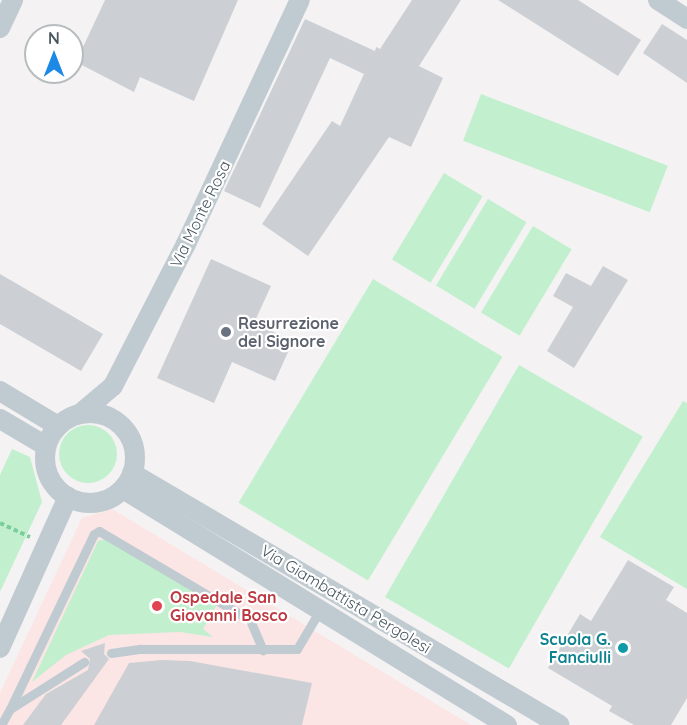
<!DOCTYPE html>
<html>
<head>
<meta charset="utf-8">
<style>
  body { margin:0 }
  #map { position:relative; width:687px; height:725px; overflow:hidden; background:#f4f2f2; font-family:Quicksand,sans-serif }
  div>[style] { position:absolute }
  .medical>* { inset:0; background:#fce5e5 }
  .green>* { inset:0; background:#c2f0cf; transform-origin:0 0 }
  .round { border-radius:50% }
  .building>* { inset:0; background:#ccd0d4 }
  .path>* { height:4px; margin-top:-2px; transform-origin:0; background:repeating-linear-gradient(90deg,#7ace9c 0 4.5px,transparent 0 7.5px) }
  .service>* { height:9px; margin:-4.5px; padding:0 4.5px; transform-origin:4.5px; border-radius:4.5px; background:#c0cbd1 }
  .minor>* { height:20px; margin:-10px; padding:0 10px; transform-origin:10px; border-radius:10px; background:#c0cbd1 }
  .minor>.ring { margin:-10px; padding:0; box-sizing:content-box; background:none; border:20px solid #c0cbd1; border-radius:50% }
  .dots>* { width:16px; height:16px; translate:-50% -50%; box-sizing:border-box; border:3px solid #fff; border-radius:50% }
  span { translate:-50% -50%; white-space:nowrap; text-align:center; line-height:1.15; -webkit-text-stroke:4.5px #fff; paint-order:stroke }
  .street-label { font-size:16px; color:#4a5860 }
  .worship-label { font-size:16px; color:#5b616d; font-weight:700 }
  .left { translate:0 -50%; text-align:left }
  .health-label { font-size:16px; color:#be3a42; font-weight:700 }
  .culture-label { font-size:16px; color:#0d838f; font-weight:700 }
  .right { translate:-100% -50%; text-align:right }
  .north { position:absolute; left:24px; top:24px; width:60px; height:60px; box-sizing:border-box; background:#fff; border:2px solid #b7bcbf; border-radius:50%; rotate:0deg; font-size:16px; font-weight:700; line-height:24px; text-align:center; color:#4a5860 }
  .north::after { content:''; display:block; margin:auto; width:21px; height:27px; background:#1b89e5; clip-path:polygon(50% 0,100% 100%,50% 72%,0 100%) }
</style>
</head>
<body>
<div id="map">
  <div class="medical">
    <div style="clip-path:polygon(112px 509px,471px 725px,0 725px,0 693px,82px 518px)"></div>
  </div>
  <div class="green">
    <div style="left:481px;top:94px;width:200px;height:50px;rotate:21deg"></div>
    <div style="left:444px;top:173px;width:45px;height:101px;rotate:31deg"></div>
    <div style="left:488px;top:199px;width:45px;height:101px;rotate:31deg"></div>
    <div style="left:533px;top:226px;width:45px;height:101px;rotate:31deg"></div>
    <div style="left:373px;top:279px;width:151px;height:261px;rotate:31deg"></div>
    <div style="left:519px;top:365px;width:143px;height:268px;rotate:30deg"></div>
    <div style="clip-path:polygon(683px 401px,687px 403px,687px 589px,600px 537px)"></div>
    <div class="round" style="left:59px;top:425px;width:58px;height:58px"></div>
    <div style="clip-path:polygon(12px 449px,30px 457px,42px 502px,0 592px,0 475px)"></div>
    <div style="clip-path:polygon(108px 538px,219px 601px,203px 629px,213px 637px,180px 632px,109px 635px,66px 655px,32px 682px,98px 541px)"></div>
  </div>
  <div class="building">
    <div style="clip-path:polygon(105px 0,238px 0,194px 101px,140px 77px,134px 92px,76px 62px)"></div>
    <div style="clip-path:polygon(412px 0,461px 0,419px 66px,443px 78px,411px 147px,389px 137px,308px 256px,262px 224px,332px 121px,340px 126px,364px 74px,330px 58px,260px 208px,224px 191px,305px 19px,375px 51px,376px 47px,380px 49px)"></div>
    <div style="clip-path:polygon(498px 0,578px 0,641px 40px,618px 76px)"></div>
    <div style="clip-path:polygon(662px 24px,687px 40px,687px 83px,643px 53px)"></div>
    <div style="clip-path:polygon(211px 259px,271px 286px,254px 323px,293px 341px,275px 381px,232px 362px,214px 403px,157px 378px)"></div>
    <div style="clip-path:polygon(603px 266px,628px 280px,574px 368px,547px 351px,573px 307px,553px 296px,566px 273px,591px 286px)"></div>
    <div style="clip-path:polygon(0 274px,103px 334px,81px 371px,0 324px)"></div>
    <div style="clip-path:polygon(628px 560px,674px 587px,666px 600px,687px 613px,687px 698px,671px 725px,634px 725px,609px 711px,612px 706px,548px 668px,580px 614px,591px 621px)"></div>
    <div style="clip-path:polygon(105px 643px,104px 654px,109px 659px,61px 725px,23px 725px,46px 694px,88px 670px,90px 659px,81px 651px)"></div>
    <div style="clip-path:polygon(162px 660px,190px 661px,312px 683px,302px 725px,94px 725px,129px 663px)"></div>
  </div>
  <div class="path">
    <div style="left:0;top:523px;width:33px;rotate:25deg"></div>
  </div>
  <div class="service">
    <div style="left:111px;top:653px;width:30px;rotate:-8deg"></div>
    <div style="left:141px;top:649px;width:156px"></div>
    <div style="left:297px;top:649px;width:45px;rotate:-59.5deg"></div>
    <div style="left:10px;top:709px;width:194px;rotate:-64.4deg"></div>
    <div style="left:94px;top:534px;width:6px;rotate:-31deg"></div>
    <div style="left:99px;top:531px;width:175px;rotate:30.5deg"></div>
    <div style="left:250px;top:620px;width:33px;rotate:67deg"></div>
    <div style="left:1px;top:725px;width:18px;rotate:-61deg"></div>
    <div style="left:10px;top:709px;width:88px;rotate:-32.4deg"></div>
  </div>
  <div class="minor">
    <div style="left:658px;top:0;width:35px;rotate:33deg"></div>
    <div style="left:0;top:28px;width:31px;rotate:-65deg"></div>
    <div style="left:0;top:391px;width:68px;rotate:31.1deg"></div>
    <div class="ring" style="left:45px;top:413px;width:70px;height:70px"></div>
    <div style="left:80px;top:414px;width:43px;rotate:-40.3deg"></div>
    <div style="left:113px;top:386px;width:160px;rotate:-62.8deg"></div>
    <div style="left:186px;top:244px;width:269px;rotate:-65deg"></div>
    <div style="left:0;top:419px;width:53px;rotate:30.4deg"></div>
    <div style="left:132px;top:473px;width:496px;rotate:30.5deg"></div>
    <div style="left:123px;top:489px;width:451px;rotate:31.6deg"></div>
    <div style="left:0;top:648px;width:166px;rotate:-65.8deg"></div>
  </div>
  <div class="dots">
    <div style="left:226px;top:332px;background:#6b7280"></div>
    <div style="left:157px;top:606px;background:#e0444e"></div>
    <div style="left:623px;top:648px;background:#0f9aa8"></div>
  </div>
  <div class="street-label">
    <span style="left:200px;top:214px;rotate:-64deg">Via Monte Rosa</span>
    <span style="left:346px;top:599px;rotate:31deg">Via Giambattista Pergolesi</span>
  </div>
  <div class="worship-label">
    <span class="left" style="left:238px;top:332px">Resurrezione<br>del Signore</span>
  </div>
  <div class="health-label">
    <span class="left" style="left:170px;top:606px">Ospedale San<br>Giovanni Bosco</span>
  </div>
  <div class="culture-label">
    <span class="right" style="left:611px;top:648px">Scuola G.<br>Fanciulli</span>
  </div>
  <div class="north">N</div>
</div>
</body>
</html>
